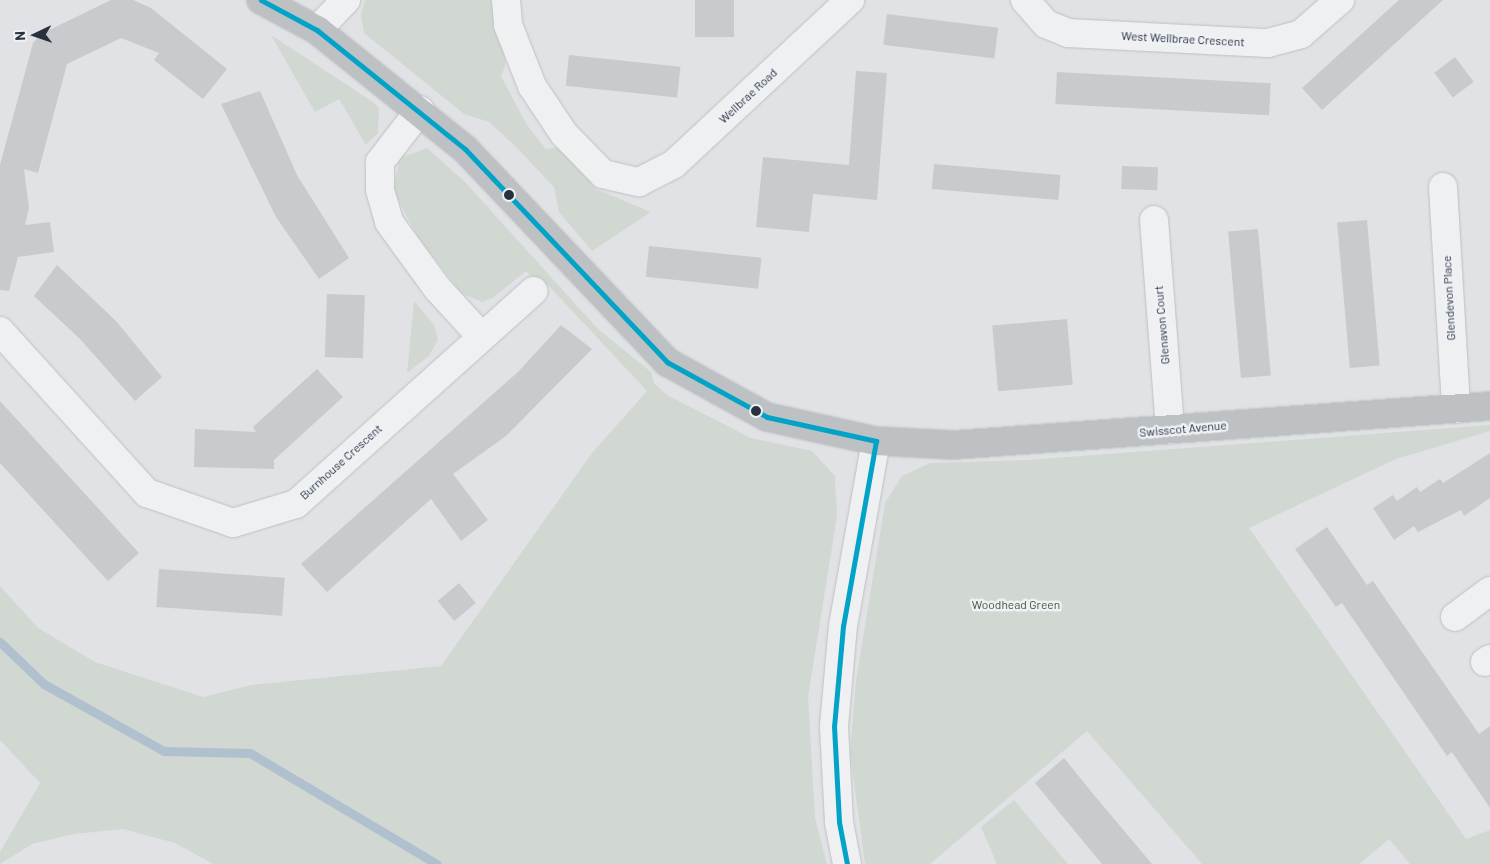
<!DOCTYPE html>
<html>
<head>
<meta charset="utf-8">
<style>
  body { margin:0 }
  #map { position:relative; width:1490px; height:864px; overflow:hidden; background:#e0e2e5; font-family:Barlow,sans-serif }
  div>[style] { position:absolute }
  .green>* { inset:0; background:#d1d8d1 }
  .stream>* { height:9px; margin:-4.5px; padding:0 4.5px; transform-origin:4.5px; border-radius:4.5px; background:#b0c0cf }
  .building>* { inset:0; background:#c8cacd; transform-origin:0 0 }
  .roads { filter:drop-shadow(0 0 1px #bec0c3) drop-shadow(0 0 1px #bec0c3) }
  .street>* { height:28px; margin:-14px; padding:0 14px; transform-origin:14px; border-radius:14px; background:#eff0f2 }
  .secondary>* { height:28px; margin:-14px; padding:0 14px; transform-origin:14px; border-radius:14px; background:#bec1c4 }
  .bus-1>* { height:5px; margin:-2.5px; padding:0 2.5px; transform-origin:2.5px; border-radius:2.5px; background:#02a3c7 }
  .dots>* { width:14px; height:14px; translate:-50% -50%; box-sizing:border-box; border:2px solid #eef1f5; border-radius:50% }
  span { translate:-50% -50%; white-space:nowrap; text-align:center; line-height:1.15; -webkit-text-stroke:5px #eef1f5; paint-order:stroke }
  .street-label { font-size:12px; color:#28313d }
  .park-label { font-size:12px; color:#3e5837 }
  .north { position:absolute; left:10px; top:10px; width:50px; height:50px; -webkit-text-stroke:4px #eef1f5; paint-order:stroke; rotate:267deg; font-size:14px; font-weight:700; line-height:20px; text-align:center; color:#28313d }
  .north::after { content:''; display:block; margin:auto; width:18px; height:22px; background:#28313d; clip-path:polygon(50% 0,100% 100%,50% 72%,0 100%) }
</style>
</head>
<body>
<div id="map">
  <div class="green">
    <div style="clip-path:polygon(365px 0,491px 0,506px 64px,501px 76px,527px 125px,546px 149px,559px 147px,596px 189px,651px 212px,592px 251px,559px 212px,554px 187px,515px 146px,489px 122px,464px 114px,364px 33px,361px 15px)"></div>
    <div style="clip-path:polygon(271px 35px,373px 102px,379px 108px,378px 133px,366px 145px,339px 99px,315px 112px)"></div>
    <div style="clip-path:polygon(427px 148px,466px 183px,598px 329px,651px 372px,654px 383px,667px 395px,751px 438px,812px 451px,835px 476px,837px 516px,808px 697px,815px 818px,827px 864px,213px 864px,175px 843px,123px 829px,74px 834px,32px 844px,0 864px,0 852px,40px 783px,0 740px,0 586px,38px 628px,95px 662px,203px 697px,251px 685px,441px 666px,592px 453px,647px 391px,547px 284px,542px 288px,526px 271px,494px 297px,482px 302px,461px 293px,417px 236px,393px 190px,400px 158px)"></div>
    <div style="clip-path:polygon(414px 301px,434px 325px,438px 340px,429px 356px,407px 373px)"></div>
    <div style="clip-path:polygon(1490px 425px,1490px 431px,1396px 459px,1249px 528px,1466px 839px,1490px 830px,1490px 864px,1410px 864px,1389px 839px,1359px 864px,1202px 864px,1087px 731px,930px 864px,865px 864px,850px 753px,856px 681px,885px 503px,902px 476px,930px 463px,1028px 460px)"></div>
    <div style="clip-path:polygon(1014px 800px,1068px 864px,997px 864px,981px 827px)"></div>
  </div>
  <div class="stream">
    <div style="left:0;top:642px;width:61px;rotate:43.7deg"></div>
    <div style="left:44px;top:684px;width:137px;rotate:29.2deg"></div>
    <div style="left:164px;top:751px;width:86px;rotate:1.3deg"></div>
    <div style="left:250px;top:753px;width:217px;rotate:30.7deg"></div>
  </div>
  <div class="building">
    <div style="clip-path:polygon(111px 0,133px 0,151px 8px,227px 69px,203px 99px,154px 60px,159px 53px,121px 38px,67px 64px,38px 173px,24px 169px,29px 208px,25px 225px,50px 222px,54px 252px,18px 257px,9px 291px,0 290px,0 165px,33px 43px,41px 34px)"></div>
    <div style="left:695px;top:0;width:39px;height:37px"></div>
    <div style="clip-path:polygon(1399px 0,1443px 0,1322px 110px,1302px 88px)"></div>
    <div style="left:887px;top:14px;width:112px;height:31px;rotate:7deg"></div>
    <div style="left:569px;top:55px;width:112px;height:31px;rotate:6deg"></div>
    <div style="left:1455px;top:57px;width:31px;height:26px;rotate:53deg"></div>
    <div style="clip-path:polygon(856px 71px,887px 73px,877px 200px,813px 194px,809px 232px,756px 227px,763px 157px,849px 165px)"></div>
    <div style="left:1057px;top:72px;width:214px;height:32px;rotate:3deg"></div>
    <div style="clip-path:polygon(260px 91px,297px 175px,349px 258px,319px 279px,276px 217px,221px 104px)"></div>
    <div style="left:934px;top:164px;width:127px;height:25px;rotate:5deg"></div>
    <div style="left:1122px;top:166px;width:36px;height:23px;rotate:2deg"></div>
    <div style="left:1367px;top:220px;width:146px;height:30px;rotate:85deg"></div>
    <div style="left:1258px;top:229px;width:147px;height:30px;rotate:85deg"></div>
    <div style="left:649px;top:246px;width:113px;height:31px;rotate:6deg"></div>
    <div style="clip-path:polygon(57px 265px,116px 321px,162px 377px,135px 401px,80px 339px,34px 296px)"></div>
    <div style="left:327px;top:294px;width:38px;height:63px;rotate:2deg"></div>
    <div style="left:1067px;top:319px;width:66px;height:75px;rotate:85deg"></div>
    <div style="clip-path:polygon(561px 325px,592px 349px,506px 436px,453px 474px,488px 520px,461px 541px,431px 499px,327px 592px,301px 564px,518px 372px)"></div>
    <div style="clip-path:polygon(317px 369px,343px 397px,274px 460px,274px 469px,194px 467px,195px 429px,256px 432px,253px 427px)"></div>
    <div style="clip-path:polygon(0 401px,139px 553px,108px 581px,0 463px)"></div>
    <div style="clip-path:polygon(1490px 453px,1490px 498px,1464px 516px,1461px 510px,1418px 532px,1414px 526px,1394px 540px,1373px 508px,1393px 495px,1397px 501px,1417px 487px,1420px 492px,1440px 479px,1443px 483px)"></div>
    <div style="clip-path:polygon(1327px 527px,1367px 585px,1373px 581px,1479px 734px,1490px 726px,1490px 808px,1452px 752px,1447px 756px,1342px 603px,1336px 607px,1295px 549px)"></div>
    <div style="left:159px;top:569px;width:126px;height:38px;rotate:4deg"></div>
    <div style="left:459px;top:583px;width:26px;height:28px;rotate:50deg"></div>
    <div style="clip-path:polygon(1064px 758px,1094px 795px,1152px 864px,1102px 864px,1035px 783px)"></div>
  </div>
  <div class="roads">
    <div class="street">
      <div style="left:506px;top:0;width:25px;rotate:85deg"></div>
      <div style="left:508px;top:25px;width:66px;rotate:68.5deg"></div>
      <div style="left:532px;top:86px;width:58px;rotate:56.3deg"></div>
      <div style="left:564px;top:134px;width:56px;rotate:45.7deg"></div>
      <div style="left:603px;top:174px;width:37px;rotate:13deg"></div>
      <div style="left:639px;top:182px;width:39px;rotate:-27deg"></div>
      <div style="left:674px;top:164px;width:241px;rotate:-43deg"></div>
      <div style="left:1025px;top:0;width:32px;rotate:49deg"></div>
      <div style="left:1046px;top:24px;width:24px;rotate:22deg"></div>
      <div style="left:1068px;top:33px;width:200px;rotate:2.9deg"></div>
      <div style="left:1268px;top:43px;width:34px;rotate:-15deg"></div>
      <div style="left:1301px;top:34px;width:52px;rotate:-41.1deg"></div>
      <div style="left:317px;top:30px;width:42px;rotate:-46deg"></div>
      <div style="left:420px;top:110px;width:66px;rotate:127.6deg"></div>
      <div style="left:380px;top:162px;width:28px;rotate:90deg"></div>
      <div style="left:380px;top:190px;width:33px;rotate:74deg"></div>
      <div style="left:389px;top:222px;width:82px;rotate:54deg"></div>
      <div style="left:437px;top:288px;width:65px;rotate:47.5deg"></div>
      <div style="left:1443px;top:187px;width:222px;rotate:86.6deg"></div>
      <div style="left:1154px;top:220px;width:210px;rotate:85.6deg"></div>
      <div style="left:0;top:331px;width:219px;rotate:47.8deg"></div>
      <div style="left:147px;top:493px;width:91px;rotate:19.2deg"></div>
      <div style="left:233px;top:523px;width:66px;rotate:-16.8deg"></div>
      <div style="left:296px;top:504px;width:319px;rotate:-41.9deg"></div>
      <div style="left:1455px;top:617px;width:44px;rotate:-36.6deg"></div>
      <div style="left:1485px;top:662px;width:6px;rotate:-31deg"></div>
      <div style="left:847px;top:864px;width:43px;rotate:-100.8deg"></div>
      <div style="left:839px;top:822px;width:96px;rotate:-93deg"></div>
      <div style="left:834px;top:726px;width:100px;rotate:-84.9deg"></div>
      <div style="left:843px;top:626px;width:188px;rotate:-79.9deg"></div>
    </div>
    <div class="secondary">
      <div style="left:261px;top:0;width:64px;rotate:28.2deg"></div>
      <div style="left:317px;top:30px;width:190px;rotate:38.8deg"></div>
      <div style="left:465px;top:149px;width:294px;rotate:46.5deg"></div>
      <div style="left:667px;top:362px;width:114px;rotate:28.8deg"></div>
      <div style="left:767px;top:417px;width:112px;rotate:12.4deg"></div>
      <div style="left:876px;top:441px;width:78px;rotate:2.9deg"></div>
      <div style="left:954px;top:445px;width:537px;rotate:-4.16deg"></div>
    </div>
  </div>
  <div class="bus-1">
    <div style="left:261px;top:0;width:64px;rotate:28.2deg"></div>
    <div style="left:317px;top:30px;width:190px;rotate:38.8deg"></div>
    <div style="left:465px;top:149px;width:294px;rotate:46.5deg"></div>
    <div style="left:667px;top:362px;width:114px;rotate:28.8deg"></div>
    <div style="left:767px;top:417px;width:112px;rotate:12.4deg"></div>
    <div style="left:876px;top:441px;width:188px;rotate:100.1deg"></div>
    <div style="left:843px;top:626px;width:100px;rotate:95.1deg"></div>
    <div style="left:834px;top:726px;width:96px;rotate:87deg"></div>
    <div style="left:839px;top:822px;width:43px;rotate:79.2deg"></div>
  </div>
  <div class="dots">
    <div style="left:509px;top:195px;background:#28313d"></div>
    <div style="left:756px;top:411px;background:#28313d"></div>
  </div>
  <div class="street-label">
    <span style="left:1183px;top:39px;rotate:3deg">West Wellbrae Crescent</span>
    <span style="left:748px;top:96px;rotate:-43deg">Wellbrae Road</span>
    <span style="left:1449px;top:298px;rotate:-93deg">Glendevon Place</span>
    <span style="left:1162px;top:325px;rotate:-95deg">Glenavon Court</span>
    <span style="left:1183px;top:429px;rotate:-5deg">Swisscot Avenue</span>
    <span style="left:341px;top:462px;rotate:-42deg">Burnhouse Crescent</span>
  </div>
  <div class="park-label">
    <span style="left:1016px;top:605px">Woodhead Green</span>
  </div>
  <div class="north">N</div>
</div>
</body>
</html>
